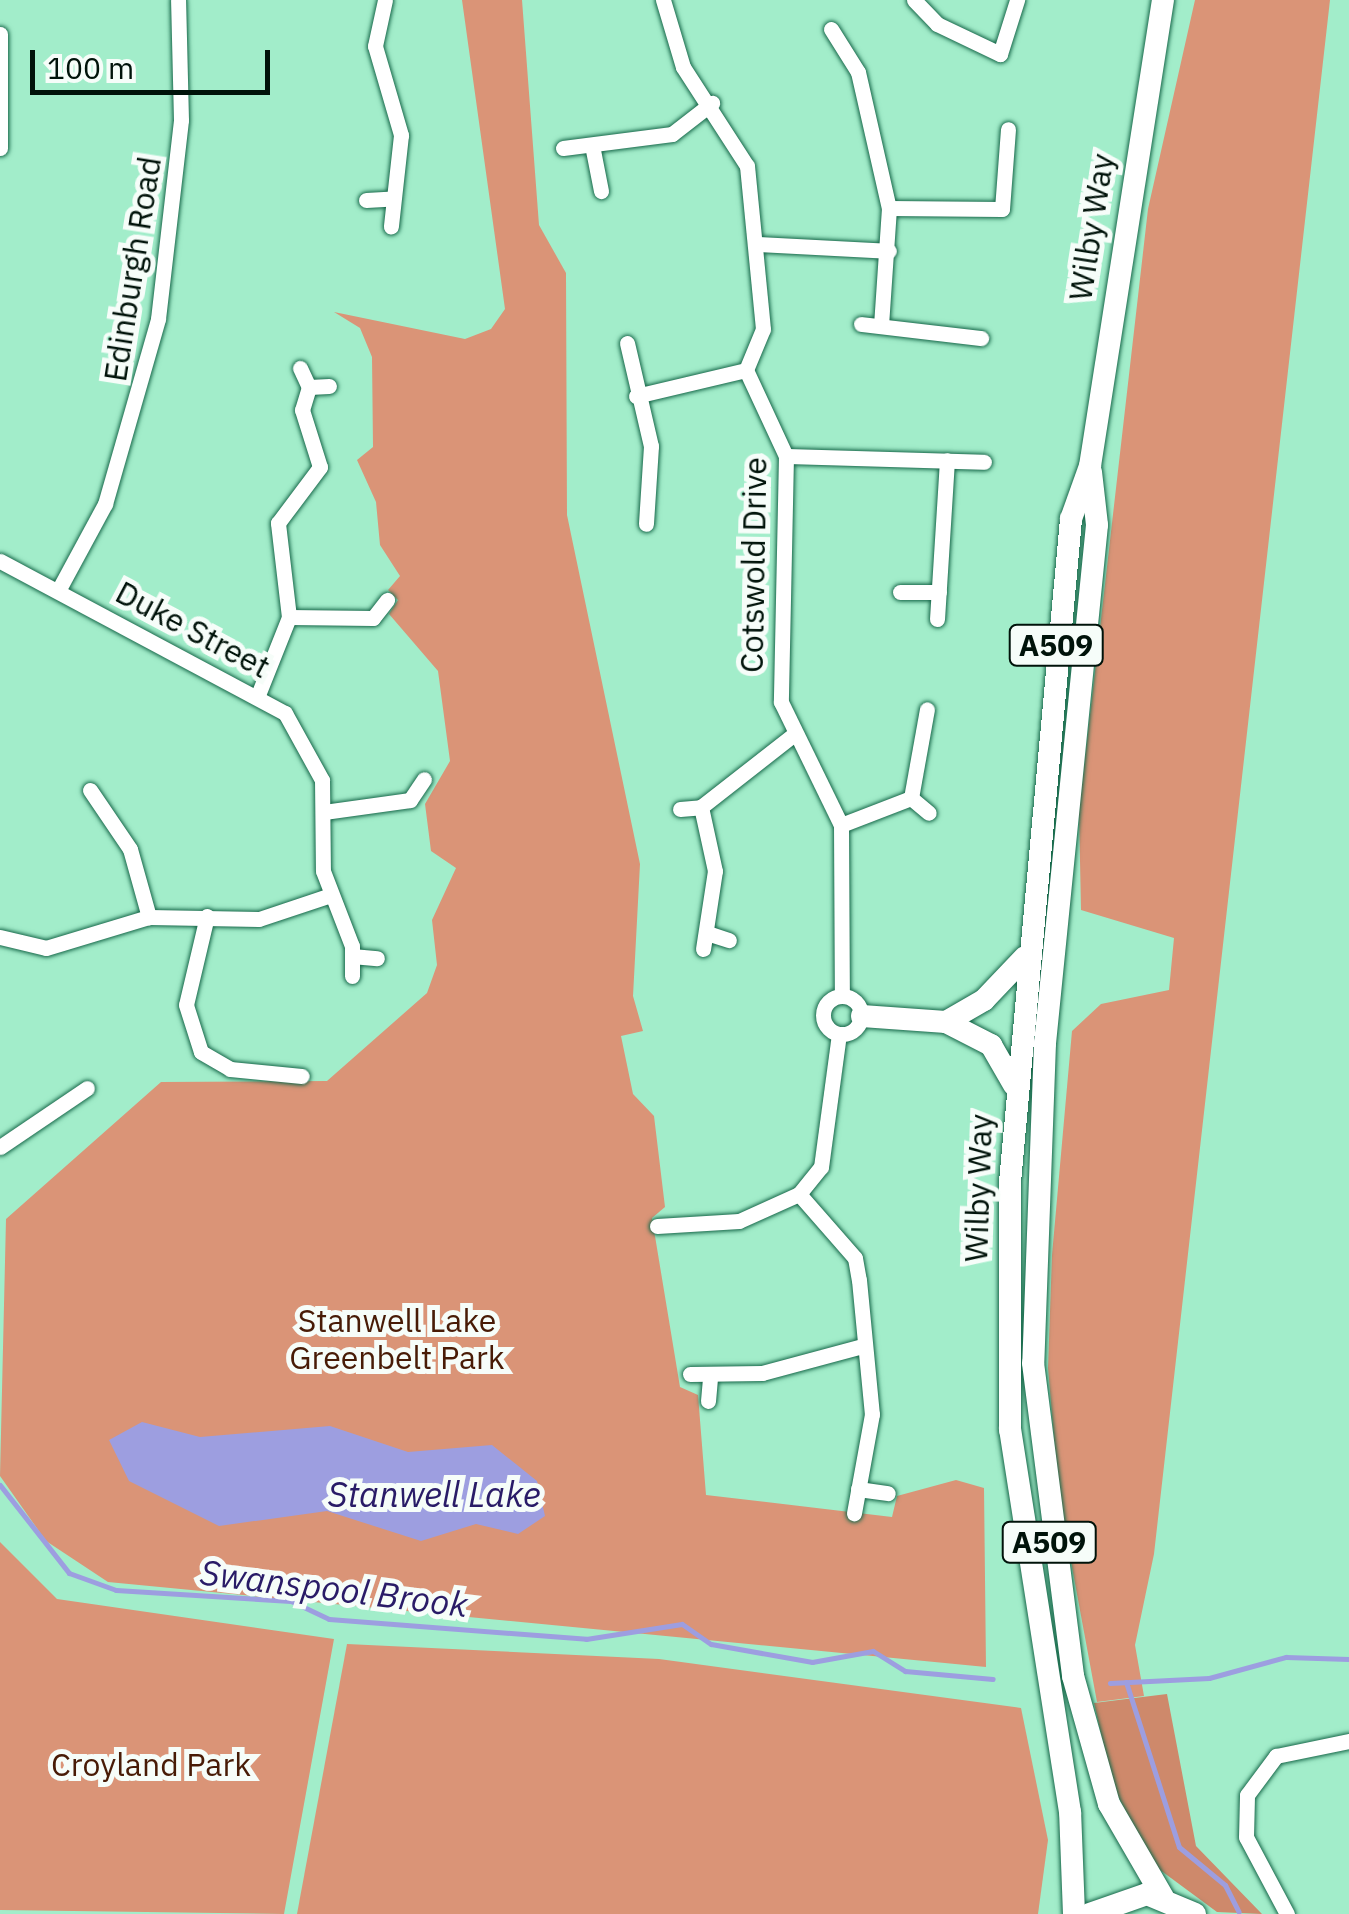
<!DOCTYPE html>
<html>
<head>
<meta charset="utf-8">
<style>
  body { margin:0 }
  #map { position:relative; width:1349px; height:1914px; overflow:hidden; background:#a2edca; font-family:"IBM Plex Sans",sans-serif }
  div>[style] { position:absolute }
  .green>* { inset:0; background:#da9477 }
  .forest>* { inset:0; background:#ce896b }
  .water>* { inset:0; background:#9d9ee0 }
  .stream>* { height:5px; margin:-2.5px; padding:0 2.5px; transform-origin:2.5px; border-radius:2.5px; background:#9d9ee0 }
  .roads { filter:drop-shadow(0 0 2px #17684a) drop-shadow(0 0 2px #17684a) }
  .minor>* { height:15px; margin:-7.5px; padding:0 7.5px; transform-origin:7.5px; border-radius:7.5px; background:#fff }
  .minor>.ring { margin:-7.5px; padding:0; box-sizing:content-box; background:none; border:15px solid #fff; border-radius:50% }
  .highway>* { height:22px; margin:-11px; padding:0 11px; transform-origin:11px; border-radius:11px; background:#fff }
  span { translate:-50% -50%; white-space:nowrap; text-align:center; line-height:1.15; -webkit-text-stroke:10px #f6fdf9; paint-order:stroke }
  .shield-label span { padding:2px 8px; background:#f6fdf9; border:2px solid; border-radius:8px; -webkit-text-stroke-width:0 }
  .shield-label { font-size:30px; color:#00130a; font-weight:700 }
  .street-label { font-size:32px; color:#00130a }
  .park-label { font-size:32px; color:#481b06 }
  .water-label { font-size:35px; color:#291b67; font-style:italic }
  .scale { position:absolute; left:30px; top:50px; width:240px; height:45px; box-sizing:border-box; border:5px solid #00130a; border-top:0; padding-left:12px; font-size:30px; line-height:35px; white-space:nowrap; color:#00130a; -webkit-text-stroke:8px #f6fdf9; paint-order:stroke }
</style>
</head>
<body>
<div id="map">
  <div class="green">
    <div style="clip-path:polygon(462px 0,522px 0,539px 225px,566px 273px,567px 515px,640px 864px,633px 996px,643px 1031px,621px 1036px,633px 1094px,654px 1116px,665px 1207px,652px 1218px,680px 1387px,698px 1395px,706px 1495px,892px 1517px,897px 1496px,956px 1480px,984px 1488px,986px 1667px,108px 1582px,46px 1541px,0 1476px,6px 1219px,161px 1082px,327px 1081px,427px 993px,437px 965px,432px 920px,456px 868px,431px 851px,425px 804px,450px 761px,438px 671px,389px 614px,398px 600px,388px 590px,400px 576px,380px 545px,376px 502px,357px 460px,373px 447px,372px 357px,360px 328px,334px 312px,465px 339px,491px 329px,505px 309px)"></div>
    <div style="clip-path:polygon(1195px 0,1330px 0,1154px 1554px,1135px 1645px,1144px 1696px,1097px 1702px,1059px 1497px,1048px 1368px,1052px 1255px,1072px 1031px,1101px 1004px,1169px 990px,1174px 938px,1081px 910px,1079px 811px,1148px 209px)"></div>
    <div style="clip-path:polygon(0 1542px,57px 1599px,334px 1639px,284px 1914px,0 1910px)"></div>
    <div style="clip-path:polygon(347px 1644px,659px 1659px,1021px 1708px,1048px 1840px,1038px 1914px,297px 1914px)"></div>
  </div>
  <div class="forest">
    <div style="clip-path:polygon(1167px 1694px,1196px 1846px,1262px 1914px,1217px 1912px,1152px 1864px,1113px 1786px,1094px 1703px)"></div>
  </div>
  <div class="water">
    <div style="clip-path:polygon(142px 1422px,200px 1437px,330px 1426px,408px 1452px,492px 1445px,537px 1481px,545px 1516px,518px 1534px,476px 1524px,421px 1541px,327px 1511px,219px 1526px,129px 1481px,109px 1440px)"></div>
  </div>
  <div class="stream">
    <div style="left:0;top:1485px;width:112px;rotate:51.9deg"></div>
    <div style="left:69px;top:1573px;width:50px;rotate:19.9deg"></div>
    <div style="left:116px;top:1590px;width:175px;rotate:3.6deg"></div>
    <div style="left:291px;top:1601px;width:42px;rotate:25.3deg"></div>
    <div style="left:329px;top:1619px;width:258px;rotate:4.4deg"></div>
    <div style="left:586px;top:1639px;width:97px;rotate:-8.9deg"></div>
    <div style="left:682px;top:1624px;width:35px;rotate:35deg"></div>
    <div style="left:711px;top:1644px;width:103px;rotate:10.1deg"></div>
    <div style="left:812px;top:1662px;width:62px;rotate:-10.2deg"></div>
    <div style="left:873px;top:1651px;width:38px;rotate:32deg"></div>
    <div style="left:905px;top:1671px;width:88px;rotate:5.2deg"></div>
    <div style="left:1126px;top:1682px;width:173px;rotate:72.2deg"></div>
    <div style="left:1179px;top:1847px;width:60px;rotate:39.6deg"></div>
    <div style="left:1225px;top:1885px;width:30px;rotate:63deg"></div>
    <div style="left:1110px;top:1683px;width:99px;rotate:-2.9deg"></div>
    <div style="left:1209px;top:1678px;width:80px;rotate:-15.3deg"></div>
    <div style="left:1286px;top:1657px;width:63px;rotate:1.8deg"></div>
  </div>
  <div class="roads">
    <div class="minor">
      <div style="left:385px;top:0;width:47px;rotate:102.3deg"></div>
      <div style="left:375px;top:46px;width:93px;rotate:73.7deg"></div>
      <div style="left:401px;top:135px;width:92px;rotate:96.3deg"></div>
      <div style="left:914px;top:0;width:33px;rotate:46deg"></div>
      <div style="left:937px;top:24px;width:70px;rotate:25.5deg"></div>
      <div style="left:1000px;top:54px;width:57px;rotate:-72.5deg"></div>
      <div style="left:831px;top:29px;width:51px;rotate:57.9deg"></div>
      <div style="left:858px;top:72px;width:139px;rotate:77.2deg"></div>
      <div style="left:889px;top:208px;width:118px;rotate:93.9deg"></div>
      <div style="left:0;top:34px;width:114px;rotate:90deg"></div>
      <div style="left:592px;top:145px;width:47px;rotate:78.9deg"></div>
      <div style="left:563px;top:148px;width:110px;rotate:-7.3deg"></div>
      <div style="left:672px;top:134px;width:51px;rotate:-37.8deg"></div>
      <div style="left:366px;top:200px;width:22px;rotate:-3deg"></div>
      <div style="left:889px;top:208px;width:113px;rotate:0.5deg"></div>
      <div style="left:1002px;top:209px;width:80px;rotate:-85.7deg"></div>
      <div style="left:756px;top:244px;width:133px;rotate:3deg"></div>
      <div style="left:861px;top:324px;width:121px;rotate:6.7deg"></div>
      <div style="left:627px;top:343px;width:106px;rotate:76.9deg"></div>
      <div style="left:651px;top:446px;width:78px;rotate:93.7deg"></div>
      <div style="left:300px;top:368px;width:21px;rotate:65deg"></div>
      <div style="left:746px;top:370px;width:95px;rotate:65.1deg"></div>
      <div style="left:786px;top:456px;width:246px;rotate:91.2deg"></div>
      <div style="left:781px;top:702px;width:137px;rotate:64deg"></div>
      <div style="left:841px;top:825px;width:170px;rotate:89.7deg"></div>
      <div style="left:636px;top:396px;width:113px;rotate:-13.3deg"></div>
      <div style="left:746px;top:370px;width:44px;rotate:-67.5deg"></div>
      <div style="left:763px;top:329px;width:164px;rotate:-95.6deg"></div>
      <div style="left:747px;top:166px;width:118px;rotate:-122.9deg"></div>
      <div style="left:683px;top:67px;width:70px;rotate:-106.6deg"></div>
      <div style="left:786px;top:456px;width:198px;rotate:1.7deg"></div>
      <div style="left:0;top:561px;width:323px;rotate:28.1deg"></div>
      <div style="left:285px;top:713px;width:77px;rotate:61.1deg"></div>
      <div style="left:322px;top:780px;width:91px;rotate:89.4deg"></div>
      <div style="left:323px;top:871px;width:80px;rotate:68.9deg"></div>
      <div style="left:352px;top:946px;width:30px;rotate:90deg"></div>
      <div style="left:59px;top:589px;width:97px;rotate:-61.6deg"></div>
      <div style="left:105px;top:504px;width:192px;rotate:-74deg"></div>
      <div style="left:158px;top:319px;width:200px;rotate:-83.4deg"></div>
      <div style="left:181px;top:120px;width:120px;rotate:-91.4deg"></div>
      <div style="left:900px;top:592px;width:39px"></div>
      <div style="left:289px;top:617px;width:84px;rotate:0.7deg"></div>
      <div style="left:373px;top:618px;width:23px;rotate:-52deg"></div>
      <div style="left:937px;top:619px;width:159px;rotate:-86.4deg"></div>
      <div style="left:258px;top:695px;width:84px;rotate:-68.3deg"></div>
      <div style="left:289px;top:617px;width:95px;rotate:-96.7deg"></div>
      <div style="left:278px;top:523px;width:70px;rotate:-53.1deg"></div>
      <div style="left:320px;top:467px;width:60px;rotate:-107.5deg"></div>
      <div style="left:302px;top:410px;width:24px;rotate:-73deg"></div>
      <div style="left:309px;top:387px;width:20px;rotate:-3deg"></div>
      <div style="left:90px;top:790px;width:71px;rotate:55.9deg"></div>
      <div style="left:130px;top:849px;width:71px;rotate:74.4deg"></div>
      <div style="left:911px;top:798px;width:23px;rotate:40deg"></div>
      <div style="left:680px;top:809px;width:21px;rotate:-5deg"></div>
      <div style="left:324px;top:812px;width:87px;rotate:-7.9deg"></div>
      <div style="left:410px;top:800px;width:25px;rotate:-56deg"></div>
      <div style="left:841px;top:825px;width:75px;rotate:-21.1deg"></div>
      <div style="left:911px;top:798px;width:90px;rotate:-79.8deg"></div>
      <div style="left:207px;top:916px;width:91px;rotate:103.3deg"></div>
      <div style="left:186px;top:1005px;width:49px;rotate:72.3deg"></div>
      <div style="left:201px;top:1052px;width:34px;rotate:30deg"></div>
      <div style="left:230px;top:1069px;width:72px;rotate:5.6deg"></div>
      <div style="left:707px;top:933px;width:23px;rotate:18deg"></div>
      <div style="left:0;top:937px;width:47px;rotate:13.4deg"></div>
      <div style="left:46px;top:948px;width:108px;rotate:-16.8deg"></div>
      <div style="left:149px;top:917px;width:110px;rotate:1deg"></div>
      <div style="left:259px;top:919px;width:73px;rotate:-18.4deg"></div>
      <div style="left:703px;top:949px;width:79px;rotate:-81.3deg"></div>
      <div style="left:715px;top:871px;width:66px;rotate:-102.3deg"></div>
      <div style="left:701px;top:807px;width:115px;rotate:-38deg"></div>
      <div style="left:352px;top:956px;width:25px;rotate:5deg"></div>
      <div class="ring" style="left:823px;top:996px;width:23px;height:23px"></div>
      <div style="left:0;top:1147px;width:105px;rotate:-34.1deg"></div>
      <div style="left:799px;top:1194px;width:85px;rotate:48.8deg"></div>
      <div style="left:855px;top:1258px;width:22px;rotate:80deg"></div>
      <div style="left:859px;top:1280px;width:135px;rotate:84.5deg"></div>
      <div style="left:872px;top:1414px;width:101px;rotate:100.3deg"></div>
      <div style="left:657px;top:1226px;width:82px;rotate:-3.5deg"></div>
      <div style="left:739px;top:1221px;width:66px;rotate:-24.2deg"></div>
      <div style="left:799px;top:1194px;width:35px;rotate:-51deg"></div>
      <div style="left:821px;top:1167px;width:134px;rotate:-82.3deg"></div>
      <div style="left:690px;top:1374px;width:72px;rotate:-0.8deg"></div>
      <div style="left:762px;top:1373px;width:104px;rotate:-15.1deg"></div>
      <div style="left:708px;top:1401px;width:25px;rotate:-85deg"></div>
      <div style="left:858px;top:1489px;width:30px;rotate:8deg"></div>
      <div style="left:1287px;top:1914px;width:87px;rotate:-118deg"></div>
      <div style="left:1246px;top:1837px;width:42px;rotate:-88.6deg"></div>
      <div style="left:1247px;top:1795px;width:49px;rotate:-53.4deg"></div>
      <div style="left:1276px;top:1756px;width:75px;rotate:-11.6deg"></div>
    </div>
    <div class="highway">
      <div style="left:1091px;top:472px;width:53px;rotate:83.5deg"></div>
      <div style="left:1097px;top:525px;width:521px;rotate:95.73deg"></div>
      <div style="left:1045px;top:1043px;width:320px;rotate:92.1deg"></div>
      <div style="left:1033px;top:1363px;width:316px;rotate:82.7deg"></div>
      <div style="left:1073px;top:1676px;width:133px;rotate:74.3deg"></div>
      <div style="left:1109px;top:1804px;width:108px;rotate:59.9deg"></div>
      <div style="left:862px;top:1016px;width:84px;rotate:4.1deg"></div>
      <div style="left:946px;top:1022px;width:51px;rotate:27.1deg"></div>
      <div style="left:991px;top:1045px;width:46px;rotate:60.1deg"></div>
      <div style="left:946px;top:1022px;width:44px;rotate:-30.1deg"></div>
      <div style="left:984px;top:1000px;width:59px;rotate:-46.4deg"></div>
      <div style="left:1074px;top:1914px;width:102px;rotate:-92.2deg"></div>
      <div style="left:1070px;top:1812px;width:387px;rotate:-98.9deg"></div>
      <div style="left:1010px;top:1430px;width:248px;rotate:-90deg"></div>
      <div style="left:1010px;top:1182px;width:666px;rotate:-84.74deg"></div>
      <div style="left:1071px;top:519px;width:56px;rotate:-70.3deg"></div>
      <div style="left:1090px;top:466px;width:472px;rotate:-81.1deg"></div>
      <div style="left:1090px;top:1914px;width:60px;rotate:-19.3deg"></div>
      <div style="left:1147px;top:1894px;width:52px;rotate:22.6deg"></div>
    </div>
  </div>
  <div class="shield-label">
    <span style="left:1056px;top:645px">A509</span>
    <span style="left:1049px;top:1542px">A509</span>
  </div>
  <div class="street-label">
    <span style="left:1091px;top:227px;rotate:-81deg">Wilby Way</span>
    <span style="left:132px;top:269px;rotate:-81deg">Edinburgh Road</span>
    <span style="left:753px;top:565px;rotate:-89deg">Cotswold Drive</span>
    <span style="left:193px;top:629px;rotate:28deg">Duke Street</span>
    <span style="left:978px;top:1188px;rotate:-88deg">Wilby Way</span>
  </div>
  <div class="park-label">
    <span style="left:397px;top:1339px">Stanwell Lake<br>Greenbelt Park</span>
    <span style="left:151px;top:1764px">Croyland Park</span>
  </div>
  <div class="water-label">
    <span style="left:434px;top:1494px">Stanwell Lake</span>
    <span style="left:334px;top:1588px;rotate:7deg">Swanspool Brook</span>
  </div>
  <div class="scale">100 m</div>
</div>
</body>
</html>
